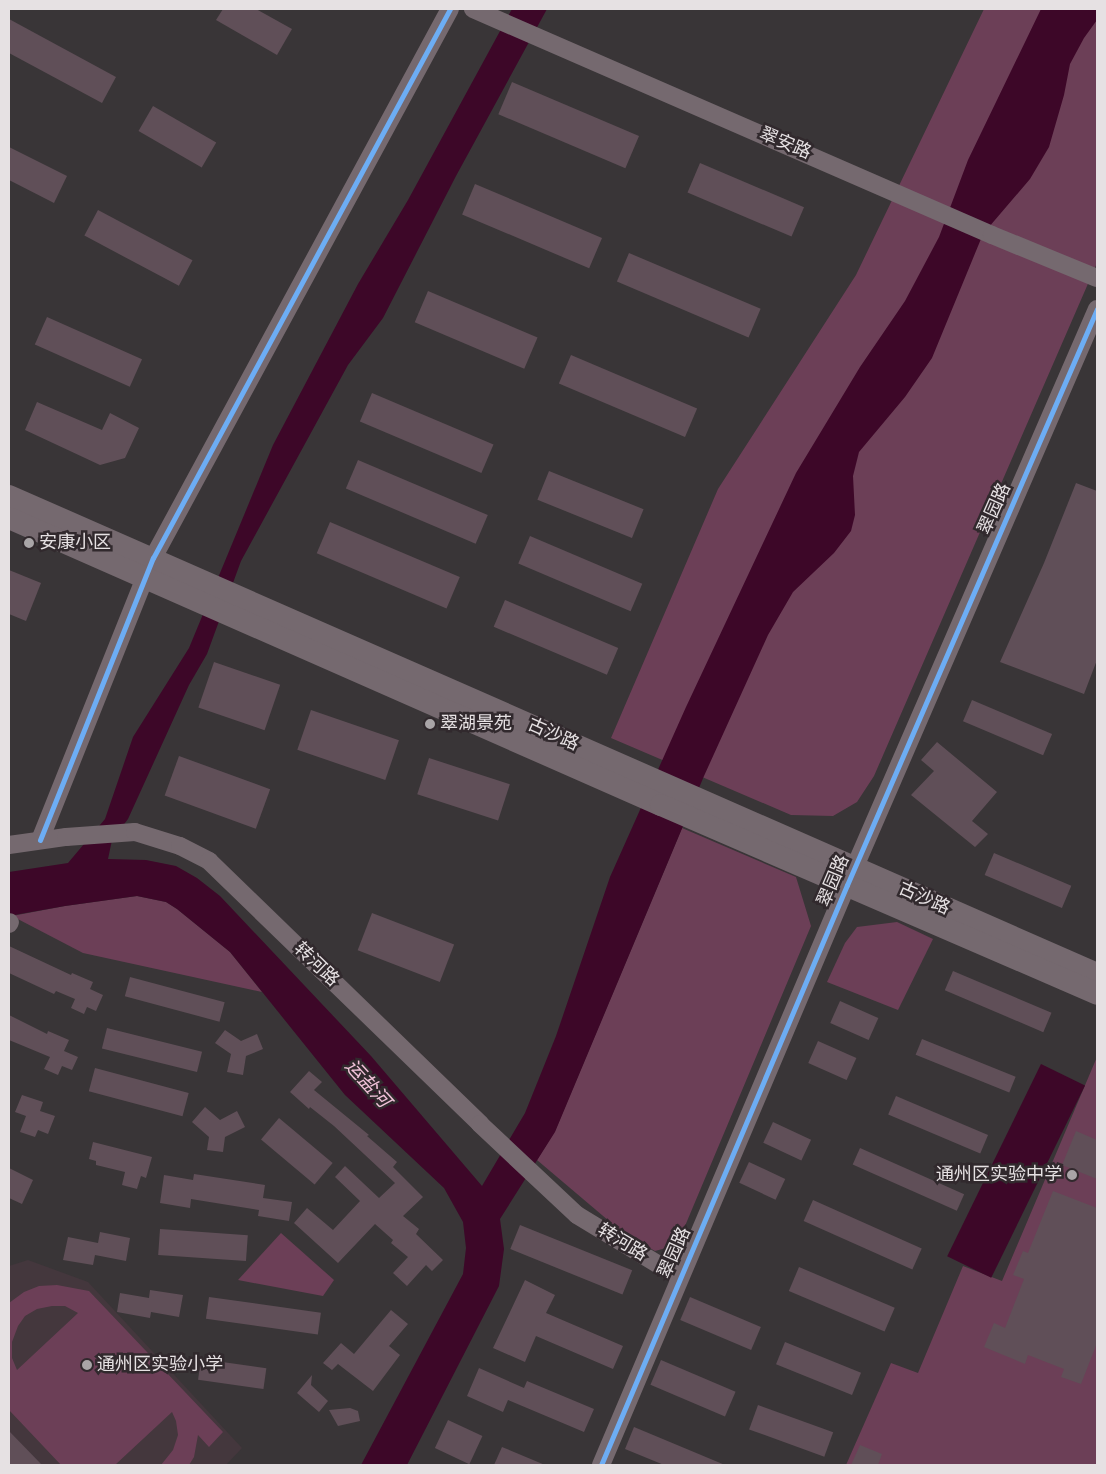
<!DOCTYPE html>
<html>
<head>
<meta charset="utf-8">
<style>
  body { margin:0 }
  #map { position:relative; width:1106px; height:1474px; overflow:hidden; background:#393537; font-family:Spectral,"Noto Sans SC",serif }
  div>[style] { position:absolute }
  .built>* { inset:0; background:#44373d }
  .green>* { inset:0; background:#6c3f57 }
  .water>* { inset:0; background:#3d0728; transform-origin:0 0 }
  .building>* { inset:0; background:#604f58; transform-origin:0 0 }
  .minor>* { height:18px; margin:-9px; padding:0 9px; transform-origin:9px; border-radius:9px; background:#75696f }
  .major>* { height:22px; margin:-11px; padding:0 11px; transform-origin:11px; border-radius:11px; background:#75696f }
  .cycleway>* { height:5px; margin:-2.5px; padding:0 2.5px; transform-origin:2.5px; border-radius:2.5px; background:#6dadf4 }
  .dots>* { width:14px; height:14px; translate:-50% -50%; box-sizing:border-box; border:2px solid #31292d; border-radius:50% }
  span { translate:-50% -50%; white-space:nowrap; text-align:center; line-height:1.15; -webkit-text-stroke:5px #31292d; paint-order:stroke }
  .street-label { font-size:18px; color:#e6e1e3 }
  .poi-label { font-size:18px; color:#e6e1e3 }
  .left { translate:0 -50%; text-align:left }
  .right { translate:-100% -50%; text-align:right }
  .water-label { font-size:19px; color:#f2c3da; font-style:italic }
  .frame { position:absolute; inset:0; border:10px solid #e6e1e3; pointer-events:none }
</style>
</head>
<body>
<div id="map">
  <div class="built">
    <div style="clip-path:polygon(28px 1260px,88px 1282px,242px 1448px,226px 1465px,9px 1465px,9px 1266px)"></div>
  </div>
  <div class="green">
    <div style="clip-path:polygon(984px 9px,1097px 9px,1097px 263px,874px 776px,857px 802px,833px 816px,791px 815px,611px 738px,718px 489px,856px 275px)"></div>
    <div style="clip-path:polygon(682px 828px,796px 877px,811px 926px,677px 1245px,655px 1251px,622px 1232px,537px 1160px,555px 1131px)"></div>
    <div style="clip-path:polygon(137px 896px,166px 902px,177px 909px,230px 952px,262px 992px,83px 953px,12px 916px,65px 906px)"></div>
    <div style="clip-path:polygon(897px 922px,933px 939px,898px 1010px,827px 982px,845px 943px,857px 927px)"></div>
    <div style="clip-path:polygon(1097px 1057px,1097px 1465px,846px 1465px,891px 1363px,918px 1373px,963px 1266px,1002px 1281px)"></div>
    <div style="clip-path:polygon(281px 1233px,334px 1280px,323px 1296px,238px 1280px)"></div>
    <div style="clip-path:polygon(evenodd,57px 1285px,89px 1291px,223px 1432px,209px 1447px,198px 1435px,194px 1457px,189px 1465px,161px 1465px,173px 1450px,178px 1435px,176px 1421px,172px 1412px,115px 1465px,61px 1465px,9px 1410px,9px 1303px,24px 1292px,39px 1286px,57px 1285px,52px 1306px,65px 1306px,78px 1313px,17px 1370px,12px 1358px,12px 1342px,18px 1326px,25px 1316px,37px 1309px,52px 1306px)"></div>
  </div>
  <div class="water">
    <div style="clip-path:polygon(512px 9px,547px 9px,456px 176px,383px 318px,348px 365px,241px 561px,207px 654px,189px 685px,128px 819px,112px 840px,108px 859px,146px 860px,176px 866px,197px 878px,220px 896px,371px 1056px,482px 1186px,525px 1113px,556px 1036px,610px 877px,686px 707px,796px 473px,860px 367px,905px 301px,939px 237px,968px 160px,1041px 9px,1097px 9px,1097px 20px,1084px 38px,1070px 64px,1064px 95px,1049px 147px,1030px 179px,983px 234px,932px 358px,905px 397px,859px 452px,853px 476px,855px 515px,851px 531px,834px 553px,793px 592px,768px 635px,704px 776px,555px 1132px,500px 1219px,504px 1249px,499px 1286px,407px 1465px,361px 1465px,463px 1274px,466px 1248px,463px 1222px,444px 1188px,345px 1095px,230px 952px,177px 909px,166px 902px,137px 896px,65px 906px,9px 916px,9px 872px,68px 863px,105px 819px,133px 737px,189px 648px,273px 445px,358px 284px,408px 200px)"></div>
    <div style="left:1041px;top:1064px;width:49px;height:214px;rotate:26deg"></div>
  </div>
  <div class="building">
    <div style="clip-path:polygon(223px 9px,256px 9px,292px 29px,277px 55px,216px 20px)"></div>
    <div style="clip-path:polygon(9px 19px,116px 77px,102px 103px,9px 53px)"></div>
    <div style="left:512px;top:82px;width:138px;height:35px;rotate:23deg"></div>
    <div style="left:153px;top:106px;width:73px;height:29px;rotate:30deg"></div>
    <div style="clip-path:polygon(9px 147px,67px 176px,54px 203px,9px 180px)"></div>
    <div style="left:700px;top:163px;width:113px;height:32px;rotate:23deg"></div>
    <div style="left:475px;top:184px;width:138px;height:33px;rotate:23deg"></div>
    <div style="left:98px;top:210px;width:107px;height:29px;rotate:28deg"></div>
    <div style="left:629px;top:253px;width:143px;height:31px;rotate:23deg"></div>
    <div style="left:428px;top:291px;width:119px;height:34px;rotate:23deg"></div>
    <div style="left:47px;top:317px;width:104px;height:30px;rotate:24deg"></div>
    <div style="left:571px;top:355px;width:137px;height:31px;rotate:23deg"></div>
    <div style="left:372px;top:393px;width:132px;height:31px;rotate:23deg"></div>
    <div style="clip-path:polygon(37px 402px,102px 430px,110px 413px,139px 428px,125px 458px,100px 465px,25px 430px)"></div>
    <div style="left:358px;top:460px;width:141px;height:31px;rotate:23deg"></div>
    <div style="left:549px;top:471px;width:102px;height:31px;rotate:22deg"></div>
    <div style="clip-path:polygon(1076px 483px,1097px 491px,1097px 660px,1084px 694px,1000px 662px,1044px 563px)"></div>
    <div style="left:330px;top:522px;width:141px;height:34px;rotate:23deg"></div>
    <div style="left:530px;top:536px;width:122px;height:30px;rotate:23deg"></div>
    <div style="clip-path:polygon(9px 570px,41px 583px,26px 621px,9px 614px)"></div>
    <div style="left:505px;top:600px;width:123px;height:29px;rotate:23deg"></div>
    <div style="left:214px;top:662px;width:70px;height:48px;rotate:19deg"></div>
    <div style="left:972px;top:700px;width:87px;height:23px;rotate:23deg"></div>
    <div style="left:311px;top:710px;width:93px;height:42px;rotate:19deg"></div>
    <div style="clip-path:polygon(937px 742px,997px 792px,972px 821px,988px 834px,975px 847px,911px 795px,934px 771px,921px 760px)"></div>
    <div style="left:179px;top:756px;width:97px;height:42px;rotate:20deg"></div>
    <div style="left:429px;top:758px;width:85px;height:38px;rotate:18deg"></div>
    <div style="left:994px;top:853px;width:84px;height:24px;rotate:23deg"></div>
    <div style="left:372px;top:913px;width:88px;height:40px;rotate:21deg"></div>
    <div style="clip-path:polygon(9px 946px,71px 975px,72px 973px,93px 982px,90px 989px,103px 995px,96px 1011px,87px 1007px,84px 1014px,71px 1008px,75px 999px,56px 991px,54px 994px,9px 973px)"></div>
    <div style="left:953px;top:971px;width:107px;height:21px;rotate:23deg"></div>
    <div style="left:130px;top:977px;width:98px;height:20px;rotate:15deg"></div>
    <div style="left:840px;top:1001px;width:42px;height:24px;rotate:24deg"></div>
    <div style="clip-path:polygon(9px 1015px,47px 1034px,48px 1031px,69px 1040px,64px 1051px,78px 1057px,72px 1070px,62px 1066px,58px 1075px,44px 1069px,50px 1057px,9px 1040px)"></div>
    <div style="left:107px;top:1028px;width:98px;height:21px;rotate:14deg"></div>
    <div style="clip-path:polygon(225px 1030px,241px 1041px,257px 1034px,263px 1049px,246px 1056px,243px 1075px,227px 1072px,231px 1054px,215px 1043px)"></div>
    <div style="left:922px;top:1039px;width:101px;height:17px;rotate:22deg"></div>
    <div style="left:818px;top:1041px;width:42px;height:24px;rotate:24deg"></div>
    <div style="left:95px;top:1068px;width:97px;height:24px;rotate:15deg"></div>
    <div style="clip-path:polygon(309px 1071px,322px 1082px,314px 1090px,369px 1135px,367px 1136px,397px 1162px,393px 1167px,423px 1197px,403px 1216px,419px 1229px,416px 1234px,443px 1260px,432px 1271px,426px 1265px,407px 1286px,393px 1273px,408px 1257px,391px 1243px,393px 1240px,375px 1224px,338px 1263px,294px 1223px,307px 1208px,333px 1230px,360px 1201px,335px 1177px,345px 1166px,379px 1198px,395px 1183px,334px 1126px,310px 1107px,309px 1109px,290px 1092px)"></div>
    <div style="clip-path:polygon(22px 1095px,43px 1102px,40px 1111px,55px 1116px,48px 1134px,38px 1130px,35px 1137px,20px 1132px,26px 1116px,15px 1112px)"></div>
    <div style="left:896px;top:1096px;width:100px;height:20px;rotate:23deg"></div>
    <div style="clip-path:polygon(205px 1107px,220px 1120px,237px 1111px,245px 1127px,225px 1137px,223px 1152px,207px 1150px,209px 1137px,192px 1122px)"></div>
    <div style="left:279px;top:1118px;width:70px;height:28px;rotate:40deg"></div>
    <div style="left:773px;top:1122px;width:42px;height:23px;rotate:25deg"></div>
    <div style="clip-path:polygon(1076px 1131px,1097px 1140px,1097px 1179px,1062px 1165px)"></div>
    <div style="clip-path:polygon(93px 1142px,152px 1157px,146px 1178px,141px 1176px,137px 1189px,122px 1185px,125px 1172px,96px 1165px,96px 1161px,89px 1159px)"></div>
    <div style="left:860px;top:1148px;width:114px;height:18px;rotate:24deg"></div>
    <div style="left:749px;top:1162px;width:40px;height:23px;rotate:25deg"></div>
    <div style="clip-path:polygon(9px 1168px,33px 1180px,22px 1204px,9px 1198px)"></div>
    <div style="clip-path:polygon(194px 1174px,265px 1185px,263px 1198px,292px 1202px,289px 1221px,258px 1216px,259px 1210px,191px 1199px,190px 1208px,160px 1203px,164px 1175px,193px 1180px)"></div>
    <div style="clip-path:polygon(1053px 1191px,1097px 1208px,1097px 1343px,1081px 1384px,1061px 1377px,1064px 1369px,1028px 1355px,1025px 1364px,984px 1347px,994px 1323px,1005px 1328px,1024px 1279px,1013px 1275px,1023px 1251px,1028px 1253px)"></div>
    <div style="left:813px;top:1200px;width:119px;height:23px;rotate:24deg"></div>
    <div style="left:520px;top:1225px;width:121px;height:26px;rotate:22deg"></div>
    <div style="left:160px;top:1229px;width:88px;height:26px;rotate:4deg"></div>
    <div style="clip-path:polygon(100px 1232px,130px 1238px,126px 1261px,95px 1255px,93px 1265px,63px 1260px,68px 1237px,98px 1243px)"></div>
    <div style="left:799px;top:1267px;width:104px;height:26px;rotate:23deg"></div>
    <div style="clip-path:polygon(525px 1280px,555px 1295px,546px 1313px,623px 1346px,613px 1369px,536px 1336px,525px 1362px,493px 1348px)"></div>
    <div style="clip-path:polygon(150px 1290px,183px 1295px,179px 1317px,151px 1312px,150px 1318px,117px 1312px,120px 1293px,149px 1298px)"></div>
    <div style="left:209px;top:1297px;width:113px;height:22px;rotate:8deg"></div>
    <div style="left:690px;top:1297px;width:77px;height:25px;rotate:23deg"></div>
    <div style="clip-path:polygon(391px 1310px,408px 1324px,389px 1346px,400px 1355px,373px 1391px,338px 1364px,332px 1370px,323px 1363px,341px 1343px,354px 1354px)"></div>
    <div style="left:785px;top:1342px;width:82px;height:24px;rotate:22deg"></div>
    <div style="left:201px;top:1359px;width:66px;height:21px;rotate:8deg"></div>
    <div style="left:661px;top:1360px;width:81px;height:27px;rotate:23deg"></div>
    <div style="clip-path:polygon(479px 1368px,524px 1388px,527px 1381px,594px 1409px,584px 1432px,508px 1400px,503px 1412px,467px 1396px)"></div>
    <div style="clip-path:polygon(312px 1375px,311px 1385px,328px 1401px,319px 1412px,297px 1393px)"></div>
    <div style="left:758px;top:1405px;width:80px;height:26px;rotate:20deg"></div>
    <div style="clip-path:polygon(350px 1408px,358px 1411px,360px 1421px,338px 1426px,329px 1410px)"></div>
    <div style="left:448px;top:1420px;width:38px;height:31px;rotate:25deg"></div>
    <div style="clip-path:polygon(634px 1427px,725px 1465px,664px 1465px,625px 1449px)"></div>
    <div style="clip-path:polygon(9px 1431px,42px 1465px,9px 1465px)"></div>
    <div style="clip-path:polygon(860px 1445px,882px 1454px,878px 1465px,851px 1465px)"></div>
    <div style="clip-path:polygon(502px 1447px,545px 1465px,494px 1465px)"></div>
  </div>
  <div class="minor">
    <div style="left:473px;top:9px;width:566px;rotate:23.53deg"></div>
    <div style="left:992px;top:235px;width:113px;rotate:22.3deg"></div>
    <div style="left:40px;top:840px;width:304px;rotate:-68.2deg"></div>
    <div style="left:153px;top:558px;width:624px;rotate:-61.59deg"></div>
    <div style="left:9px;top:845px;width:58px;rotate:-8deg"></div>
    <div style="left:66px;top:837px;width:69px;rotate:-4.1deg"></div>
    <div style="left:135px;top:832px;width:47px;rotate:17.3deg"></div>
    <div style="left:180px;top:846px;width:33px;rotate:27deg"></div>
    <div style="left:209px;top:861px;width:378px;rotate:44.1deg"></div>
    <div style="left:480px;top:1124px;width:133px;rotate:43.2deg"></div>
    <div style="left:577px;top:1215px;width:119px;rotate:31.3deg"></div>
    <div style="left:9px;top:924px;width:2px;rotate:-63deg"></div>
    <div style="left:601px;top:1465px;width:630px;rotate:-67.02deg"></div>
    <div style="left:847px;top:885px;width:628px;rotate:-66.54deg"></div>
  </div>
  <div class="major">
    <div style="left:9px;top:496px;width:1188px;rotate:23.72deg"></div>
    <div style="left:9px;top:518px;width:712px;rotate:23.76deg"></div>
    <div style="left:661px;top:805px;width:475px;rotate:23.4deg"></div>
  </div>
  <div class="cycleway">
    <div style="left:40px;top:840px;width:304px;rotate:-68.2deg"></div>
    <div style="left:153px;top:558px;width:624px;rotate:-61.59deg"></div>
    <div style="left:601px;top:1465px;width:630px;rotate:-67.02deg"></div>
    <div style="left:847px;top:885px;width:628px;rotate:-66.54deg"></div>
  </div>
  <div class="dots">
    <div style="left:29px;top:543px;background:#a9a5a7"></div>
    <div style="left:430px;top:724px;background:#a9a5a7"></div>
    <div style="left:1072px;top:1175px;background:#a9a5a7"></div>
    <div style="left:87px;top:1365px;background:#a9a5a7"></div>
  </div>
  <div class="street-label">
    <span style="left:785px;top:144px;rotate:23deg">翠安路</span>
    <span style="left:995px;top:509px;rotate:-66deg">翠园路</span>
    <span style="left:553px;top:735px;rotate:24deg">古沙路</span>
    <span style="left:834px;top:881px;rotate:-67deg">翠园路</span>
    <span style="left:924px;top:899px;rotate:24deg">古沙路</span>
    <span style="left:316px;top:965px;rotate:44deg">转河路</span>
    <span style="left:622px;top:1243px;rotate:31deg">转河路</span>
    <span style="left:675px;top:1253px;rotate:-66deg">翠园路</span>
  </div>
  <div class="poi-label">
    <span class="left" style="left:39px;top:543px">安康小区</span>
    <span class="left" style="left:440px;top:724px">翠湖景苑</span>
    <span class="right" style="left:1062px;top:1175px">通州区实验中学</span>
    <span class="left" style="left:97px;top:1365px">通州区实验小学</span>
  </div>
  <div class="water-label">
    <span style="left:367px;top:1084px;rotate:48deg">运盐河</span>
  </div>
  <div class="frame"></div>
</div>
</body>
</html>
